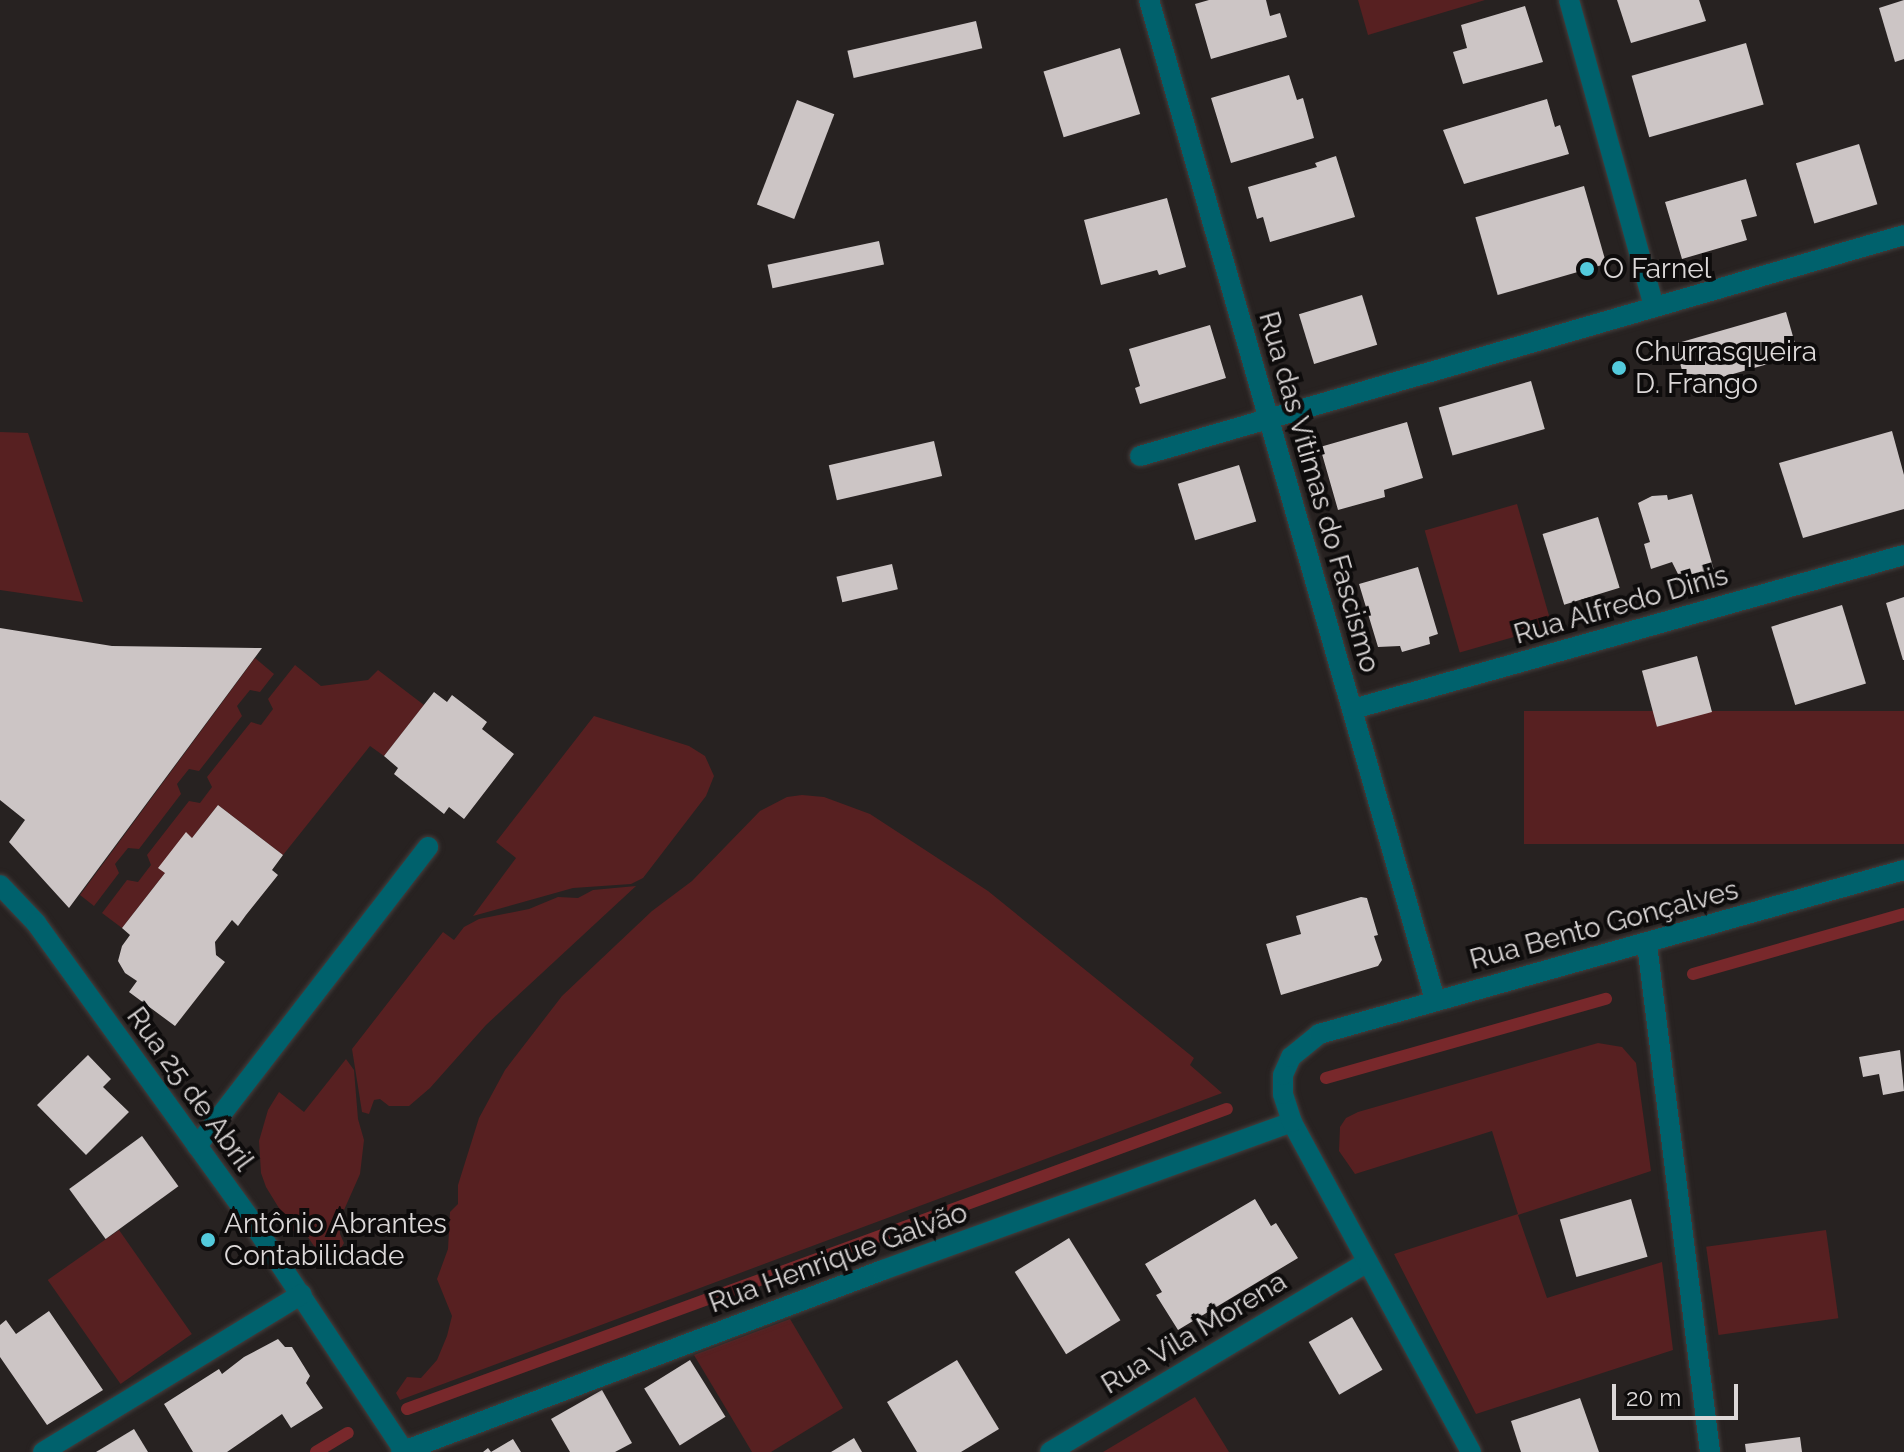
<!DOCTYPE html>
<html>
<head>
<meta charset="utf-8">
<style>
  body { margin:0 }
  #map { position:relative; width:1904px; height:1452px; overflow:hidden; background:#272221; font-family:Raleway,sans-serif }
  div>[style] { position:absolute }
  .green>* { inset:0; background:#572021; transform-origin:0 0 }
  .stream>* { height:12px; margin:-6px; padding:0 6px; transform-origin:6px; border-radius:6px; background:#78282b }
  .building>* { inset:0; background:#ccc5c5; transform-origin:0 0 }
  .roads { filter:drop-shadow(0 0 2px #443f3e) drop-shadow(0 0 2px #443f3e) }
  .street>* { height:20px; margin:-10px; padding:0 10px; transform-origin:10px; border-radius:10px; background:#00616c }
  .dots>* { width:22px; height:22px; translate:-50% -50%; box-sizing:border-box; border:4px solid #0e0c0c; border-radius:50% }
  span { translate:-50% -50%; white-space:nowrap; text-align:center; line-height:1.15; -webkit-text-stroke:8px #0e0c0c; paint-order:stroke }
  .poi-label { font-size:28px; color:#dcd8d8 }
  .left { translate:0 -50%; text-align:left }
  .street-label { font-size:28px; color:#dcd8d8 }
  .scale { position:absolute; left:1612px; top:1384px; width:126px; height:36px; box-sizing:border-box; border:4px solid #dcd8d8; border-top:0; padding-left:10px; font-size:24px; line-height:28px; white-space:nowrap; color:#dcd8d8; -webkit-text-stroke:6px #0e0c0c; paint-order:stroke }
</style>
</head>
<body>
<div id="map">
  <div class="green">
    <div style="clip-path:polygon(1358px 0,1485px 0,1368px 35px)"></div>
    <div style="clip-path:polygon(0 432px,28px 433px,83px 602px,0 590px)"></div>
    <div style="left:1517px;top:504px;width:127px;height:96px;rotate:74deg"></div>
    <div style="clip-path:polygon(255px 658px,274px 674px,260px 692px,250px 690px,237px 706px,242px 716px,199px 771px,189px 769px,177px 784px,181px 794px,139px 849px,128px 848px,115px 864px,119px 873px,94px 906px,80px 895px)"></div>
    <div style="clip-path:polygon(295px 665px,321px 686px,368px 680px,378px 670px,424px 705px,384px 756px,370px 746px,283px 855px,218px 805px,192px 838px,186px 833px,165px 873px,122px 928px,102px 913px,127px 880px,138px 882px,151px 865px,147px 855px,189px 801px,200px 803px,212px 787px,207px 777px,251px 722px,261px 725px,273px 709px,268px 699px)"></div>
    <div style="left:1904px;top:711px;width:133px;height:380px;rotate:90deg"></div>
    <div style="clip-path:polygon(594px 716px,689px 746px,705px 756px,714px 776px,706px 796px,643px 878px,631px 884px,573px 888px,473px 916px,516px 858px,496px 842px)"></div>
    <div style="clip-path:polygon(802px 795px,824px 797px,870px 814px,988px 891px,1194px 1058px,1190px 1065px,1222px 1093px,400px 1400px,396px 1393px,407px 1377px,421px 1378px,437px 1360px,447px 1336px,452px 1316px,437px 1279px,448px 1249px,450px 1212px,458px 1204px,458px 1185px,479px 1118px,505px 1070px,562px 996px,652px 911px,692px 881px,760px 811px,787px 797px)"></div>
    <div style="clip-path:polygon(636px 886px,486px 1025px,430px 1088px,409px 1106px,389px 1106px,380px 1099px,374px 1100px,369px 1114px,362px 1112px,352px 1049px,443px 932px,454px 940px,464px 927px,479px 919px,529px 909px,558px 897px,578px 898px,593px 890px)"></div>
    <div style="clip-path:polygon(1598px 1043px,1622px 1047px,1636px 1063px,1651px 1171px,1518px 1215px,1547px 1298px,1662px 1262px,1673px 1350px,1476px 1414px,1394px 1254px,1518px 1214px,1492px 1131px,1355px 1174px,1339px 1151px,1340px 1127px,1346px 1118px,1358px 1112px)"></div>
    <div style="clip-path:polygon(346px 1059px,354px 1070px,358px 1119px,364px 1140px,360px 1174px,340px 1219px,340px 1234px,344px 1243px,340px 1250px,326px 1250px,314px 1246px,301px 1227px,293px 1231px,266px 1187px,261px 1173px,259px 1141px,268px 1110px,279px 1092px,304px 1112px)"></div>
    <div style="left:119px;top:1230px;width:127px;height:87px;rotate:55deg"></div>
    <div style="left:1826px;top:1230px;width:89px;height:121px;rotate:82deg"></div>
    <div style="clip-path:polygon(790px 1319px,843px 1408px,771px 1452px,752px 1452px,694px 1355px)"></div>
    <div style="clip-path:polygon(1195px 1397px,1229px 1452px,1103px 1452px)"></div>
  </div>
  <div class="stream">
    <div style="left:1693px;top:974px;width:219px;rotate:-15.9deg"></div>
    <div style="left:1326px;top:1078px;width:291px;rotate:-15.8deg"></div>
    <div style="left:407px;top:1409px;width:873px;rotate:-20.1deg"></div>
    <div style="left:316px;top:1452px;width:37px;rotate:-31deg"></div>
  </div>
  <div class="building">
    <div style="clip-path:polygon(1209px 0,1266px 0,1270px 16px,1280px 13px,1287px 37px,1211px 59px,1195px 4px)"></div>
    <div style="clip-path:polygon(1617px 0,1699px 0,1706px 21px,1631px 43px)"></div>
    <div style="clip-path:polygon(1904px 0,1904px 59px,1895px 62px,1879px 8px)"></div>
    <div style="clip-path:polygon(1525px 6px,1543px 62px,1463px 84px,1453px 52px,1467px 48px,1461px 25px)"></div>
    <div style="left:976px;top:21px;width:28px;height:132px;rotate:77deg"></div>
    <div style="left:1746px;top:43px;width:64px;height:119px;rotate:74deg"></div>
    <div style="left:1120px;top:48px;width:69px;height:80px;rotate:73deg"></div>
    <div style="clip-path:polygon(1289px 75px,1297px 100px,1303px 98px,1314px 138px,1231px 163px,1211px 98px)"></div>
    <div style="clip-path:polygon(1547px 99px,1555px 127px,1560px 125px,1569px 154px,1464px 184px,1443px 130px)"></div>
    <div style="left:797px;top:100px;width:40px;height:112px;rotate:21deg"></div>
    <div style="left:1859px;top:144px;width:63px;height:66px;rotate:73deg"></div>
    <div style="clip-path:polygon(1336px 156px,1355px 217px,1270px 242px,1263px 217px,1257px 219px,1248px 187px,1317px 167px,1315px 163px)"></div>
    <div style="clip-path:polygon(1746px 179px,1757px 216px,1741px 220px,1747px 240px,1682px 259px,1665px 202px)"></div>
    <div style="left:1584px;top:186px;width:81px;height:113px;rotate:74deg"></div>
    <div style="clip-path:polygon(1167px 198px,1186px 267px,1159px 275px,1157px 270px,1101px 285px,1084px 220px)"></div>
    <div style="left:879px;top:241px;width:24px;height:114px;rotate:78deg"></div>
    <div style="left:1362px;top:295px;width:52px;height:66px;rotate:73deg"></div>
    <div style="left:1786px;top:312px;width:45px;height:116px;rotate:74deg"></div>
    <div style="clip-path:polygon(1210px 325px,1226px 378px,1140px 404px,1135px 388px,1140px 386px,1129px 349px)"></div>
    <div style="left:1531px;top:381px;width:50px;height:96px;rotate:74deg"></div>
    <div style="clip-path:polygon(1407px 422px,1423px 478px,1384px 490px,1385px 497px,1338px 510px,1320px 447px)"></div>
    <div style="clip-path:polygon(1892px 431px,1904px 475px,1904px 509px,1803px 538px,1779px 463px)"></div>
    <div style="left:934px;top:441px;width:36px;height:108px;rotate:77deg"></div>
    <div style="left:1239px;top:465px;width:59px;height:64px;rotate:73deg"></div>
    <div style="clip-path:polygon(1692px 494px,1714px 570px,1687px 578px,1685px 573px,1678px 574px,1672px 562px,1651px 569px,1644px 544px,1650px 542px,1638px 503px,1652px 496px,1667px 495px,1668px 500px)"></div>
    <div style="left:1598px;top:517px;width:74px;height:58px;rotate:73deg"></div>
    <div style="left:892px;top:564px;width:26px;height:57px;rotate:77deg"></div>
    <div style="clip-path:polygon(1418px 567px,1438px 634px,1429px 637px,1430px 644px,1402px 652px,1400px 646px,1378px 647px,1359px 584px)"></div>
    <div style="clip-path:polygon(1904px 597px,1904px 660px,1903px 660px,1886px 603px)"></div>
    <div style="left:1842px;top:605px;width:82px;height:74px;rotate:73deg"></div>
    <div style="clip-path:polygon(0 628px,112px 646px,262px 648px,69px 908px,9px 842px,25px 820px,0 800px)"></div>
    <div style="left:1697px;top:656px;width:58px;height:57px;rotate:75deg"></div>
    <div style="clip-path:polygon(434px 692px,447px 702px,452px 695px,487px 722px,482px 729px,514px 754px,464px 819px,449px 807px,444px 814px,394px 774px,398px 768px,384px 756px)"></div>
    <div style="clip-path:polygon(218px 805px,283px 855px,272px 870px,278px 875px,246px 915px,238px 926px,232px 920px,215px 942px,216px 955px,225px 962px,175px 1026px,129px 992px,137px 981px,125px 973px,118px 961px,122px 946px,130px 935px,122px 928px,165px 873px,158px 868px,186px 832px,192px 838px)"></div>
    <div style="clip-path:polygon(1361px 897px,1367px 898px,1378px 935px,1374px 936px,1382px 960px,1378px 966px,1281px 995px,1266px 944px,1301px 934px,1296px 916px)"></div>
    <div style="clip-path:polygon(1900px 1050px,1904px 1091px,1883px 1095px,1879px 1074px,1863px 1077px,1859px 1057px)"></div>
    <div style="clip-path:polygon(88px 1055px,111px 1079px,103px 1087px,129px 1112px,86px 1155px,37px 1105px)"></div>
    <div style="left:142px;top:1136px;width:62px;height:90px;rotate:54deg"></div>
    <div style="clip-path:polygon(1255px 1199px,1271px 1226px,1276px 1223px,1298px 1258px,1178px 1330px,1156px 1295px,1162px 1292px,1145px 1264px)"></div>
    <div style="left:1631px;top:1199px;width:60px;height:74px;rotate:74deg"></div>
    <div style="left:1069px;top:1238px;width:97px;height:64px;rotate:58deg"></div>
    <div style="clip-path:polygon(49px 1311px,103px 1390px,47px 1425px,0 1357px,0 1325px,6px 1320px,16px 1334px)"></div>
    <div style="left:1352px;top:1317px;width:61px;height:50px;rotate:60deg"></div>
    <div style="clip-path:polygon(278px 1339px,285px 1347px,292px 1347px,310px 1376px,306px 1383px,323px 1408px,291px 1428px,282px 1414px,227px 1452px,193px 1452px,164px 1404px,219px 1369px,222px 1374px,244px 1357px)"></div>
    <div style="left:690px;top:1360px;width:67px;height:54px;rotate:58deg"></div>
    <div style="clip-path:polygon(957px 1360px,999px 1429px,961px 1452px,917px 1452px,887px 1402px)"></div>
    <div style="clip-path:polygon(602px 1390px,632px 1443px,615px 1452px,570px 1452px,551px 1419px)"></div>
    <div style="clip-path:polygon(1580px 1398px,1599px 1452px,1521px 1452px,1511px 1421px)"></div>
    <div style="clip-path:polygon(134px 1429px,148px 1452px,96px 1452px)"></div>
    <div style="clip-path:polygon(1800px 1437px,1802px 1452px,1746px 1452px,1745px 1444px)"></div>
    <div style="clip-path:polygon(854px 1438px,862px 1452px,831px 1452px)"></div>
    <div style="clip-path:polygon(513px 1439px,521px 1452px,483px 1452px,488px 1448px,491px 1452px)"></div>
  </div>
  <div class="roads">
    <div class="street">
      <div style="left:1149px;top:0;width:1040px;rotate:74.04deg"></div>
      <div style="left:1569px;top:0;width:318px;rotate:74.5deg"></div>
      <div style="left:1140px;top:456px;width:795px;rotate:-16.13deg"></div>
      <div style="left:1353px;top:709px;width:572px;rotate:-15.62deg"></div>
      <div style="left:0;top:885px;width:52px;rotate:46.5deg"></div>
      <div style="left:36px;top:923px;width:365px;rotate:54.1deg"></div>
      <div style="left:250px;top:1219px;width:280px;rotate:56.4deg"></div>
      <div style="left:1647px;top:944px;width:512px;rotate:82.93deg"></div>
      <div style="left:197px;top:1146px;width:378px;rotate:-52.3deg"></div>
      <div style="left:43px;top:1452px;width:303px;rotate:-31.4deg"></div>
      <div style="left:401px;top:1452px;width:515px;rotate:-20.69deg"></div>
      <div style="left:883px;top:1270px;width:435px;rotate:-19.9deg"></div>
      <div style="left:1050px;top:1452px;width:370px;rotate:-30.9deg"></div>
      <div style="left:1471px;top:1452px;width:375px;rotate:-118.5deg"></div>
      <div style="left:1292px;top:1122px;width:29px;rotate:-108deg"></div>
      <div style="left:1283px;top:1094px;width:19px;rotate:-90deg"></div>
      <div style="left:1283px;top:1075px;width:20px;rotate:-66deg"></div>
      <div style="left:1291px;top:1057px;width:36px;rotate:-39deg"></div>
      <div style="left:1319px;top:1034px;width:608px;rotate:-15.66deg"></div>
    </div>
  </div>
  <div class="dots">
    <div style="left:1587px;top:269px;background:#53cadc"></div>
    <div style="left:1619px;top:368px;background:#53cadc"></div>
    <div style="left:208px;top:1240px;background:#53cadc"></div>
  </div>
  <div class="poi-label">
    <span class="left" style="left:1603px;top:269px">O Farnel</span>
    <span class="left" style="left:1635px;top:368px">Churrasqueira<br>D. Frango</span>
    <span class="left" style="left:224px;top:1240px">Antônio Abrantes<br>Contabilidade</span>
  </div>
  <div class="street-label">
    <span style="left:1319px;top:492px;rotate:74deg">Rua das Vítimas do Fascismo</span>
    <span style="left:1621px;top:605px;rotate:-16deg">Rua Alfredo Dinis</span>
    <span style="left:1604px;top:925px;rotate:-15deg">Rua Bento Gonçalves</span>
    <span style="left:190px;top:1089px;rotate:54deg">Rua 25 de Abril</span>
    <span style="left:838px;top:1258px;rotate:-20deg">Rua Henrique Galvão</span>
    <span style="left:1194px;top:1333px;rotate:-31deg">Rua Vila Morena</span>
  </div>
  <div class="scale">20 m</div>
</div>
</body>
</html>
